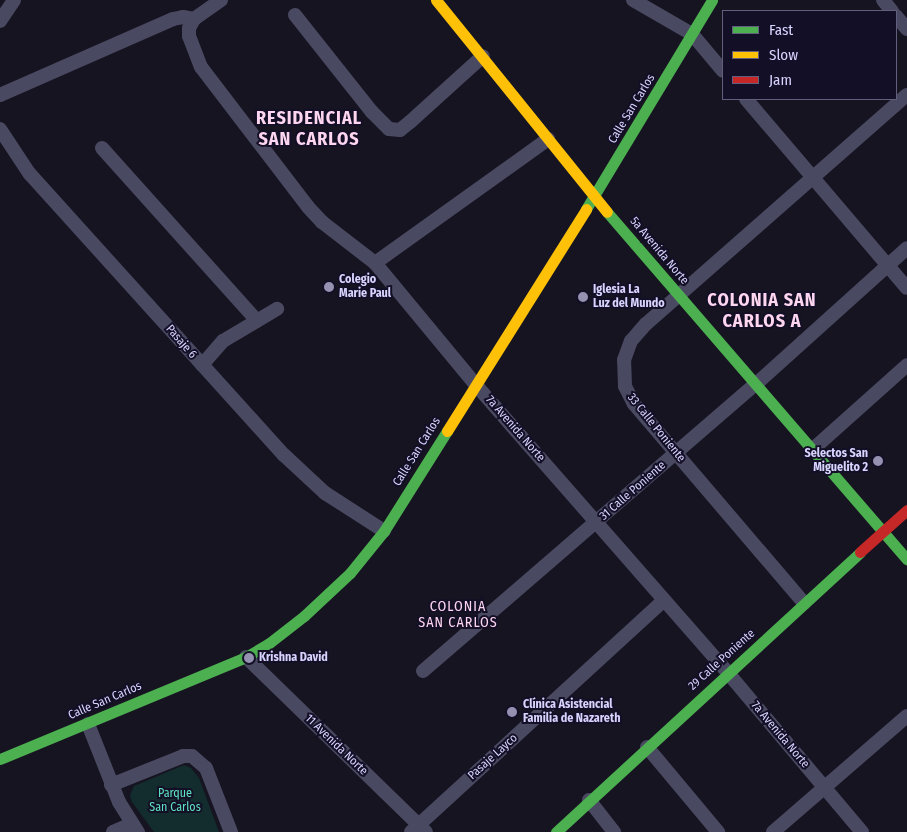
<!DOCTYPE html>
<html>
<head>
<meta charset="utf-8">
<style>
  body { margin:0 }
  #map { position:relative; width:907px; height:832px; overflow:hidden; background:#161421; font-family:"Fira Sans Condensed",sans-serif }
  div>[style] { position:absolute }
  .green>* { inset:0; background:#132c2d }
  .street>* { height:14px; margin:-7px; padding:0 7px; transform-origin:7px; border-radius:7px; background:#4a4962 }
  .fast>* { height:11px; margin:-5.5px; padding:0 5.5px; transform-origin:5.5px; border-radius:5.5px; background:#4caf50 }
  .slow>* { height:11px; margin:-5.5px; padding:0 5.5px; transform-origin:5.5px; border-radius:5.5px; background:#ffc107 }
  .jam>* { height:11px; margin:-5.5px; padding:0 5.5px; transform-origin:5.5px; border-radius:5.5px; background:#c62828 }
  .dots>* { width:14px; height:14px; translate:-50% -50%; box-sizing:border-box; border:2px solid #130f26; border-radius:50% }
  span { translate:-50% -50%; white-space:nowrap; text-align:center; line-height:1.15; -webkit-text-stroke:4px #130f26; paint-order:stroke }
  .street-label { font-size:12px; color:#d9d4ff }
  .poi-label { font-size:12px; color:#d9d4ff; font-weight:700 }
  .left { translate:0 -50%; text-align:left }
  .right { translate:-100% -50%; text-align:right }
  .park-label { font-size:12px; color:#5fe0c0 }
  .neighbourhood-label { font-size:14px; color:#ffd6f0; letter-spacing:1px }
  .district-label { font-size:18px; color:#ffd6f0; font-weight:700; letter-spacing:1px }
  .legend { position:absolute; left:722px; top:10px; width:175px; height:90px; box-sizing:border-box; background:#130f26; border:1px solid #625e7d; margin:0; padding:6px 9px; list-style:none; font-size:15px; color:#d9d4ff }
  .legend li { display:flex; align-items:center; gap:10px; height:25px }
  .legend b { width:25px; border:1px solid #625e7d }
</style>
</head>
<body>
<div id="map">
  <div class="green">
    <div style="clip-path:polygon(184px 765px,191px 768px,199px 778px,219px 832px,154px 832px,132px 802px,130px 795px,134px 786px)"></div>
  </div>
  <div class="street">
    <div style="left:221px;top:0;width:33px;rotate:145deg"></div>
    <div style="left:194px;top:19px;width:10px;rotate:119deg"></div>
    <div style="left:189px;top:28px;width:8px;rotate:90deg"></div>
    <div style="left:189px;top:36px;width:33px;rotate:69deg"></div>
    <div style="left:201px;top:67px;width:176px;rotate:52.6deg"></div>
    <div style="left:308px;top:207px;width:21px;rotate:47deg"></div>
    <div style="left:322px;top:222px;width:67px;rotate:37.7deg"></div>
    <div style="left:375px;top:263px;width:158px;rotate:50.4deg"></div>
    <div style="left:476px;top:385px;width:383px;rotate:48.8deg"></div>
    <div style="left:728px;top:673px;width:208px;rotate:49.9deg"></div>
    <div style="left:633px;top:0;width:68px;rotate:30deg"></div>
    <div style="left:692px;top:34px;width:48px;rotate:50deg"></div>
    <div style="left:883px;top:0;width:14px;rotate:51deg"></div>
    <div style="left:295px;top:15px;width:124px;rotate:51.6deg"></div>
    <div style="left:372px;top:112px;width:24px;rotate:45deg"></div>
    <div style="left:389px;top:129px;width:11px;rotate:5deg"></div>
    <div style="left:400px;top:130px;width:13px;rotate:-39deg"></div>
    <div style="left:410px;top:122px;width:98px;rotate:-42.1deg"></div>
    <div style="left:896px;top:16px;width:17px;rotate:50deg"></div>
    <div style="left:0;top:21px;width:25px;rotate:-56deg"></div>
    <div style="left:0;top:95px;width:189px;rotate:-23.7deg"></div>
    <div style="left:173px;top:19px;width:10px;rotate:-11deg"></div>
    <div style="left:183px;top:17px;width:11px;rotate:10deg"></div>
    <div style="left:746px;top:99px;width:248px;rotate:49.6deg"></div>
    <div style="left:0;top:129px;width:53px;rotate:56.6deg"></div>
    <div style="left:29px;top:173px;width:380px;rotate:47.9deg"></div>
    <div style="left:284px;top:455px;width:56px;rotate:42.8deg"></div>
    <div style="left:325px;top:493px;width:70px;rotate:32.8deg"></div>
    <div style="left:102px;top:148px;width:232px;rotate:48.1deg"></div>
    <div style="left:375px;top:263px;width:213px;rotate:-35.6deg"></div>
    <div style="left:202px;top:365px;width:32px;rotate:-49deg"></div>
    <div style="left:223px;top:341px;width:63px;rotate:-30.7deg"></div>
    <div style="left:812px;top:450px;width:127px;rotate:-41.8deg"></div>
    <div style="left:804px;top:603px;width:262px;rotate:-130.5deg"></div>
    <div style="left:634px;top:404px;width:20px;rotate:-117deg"></div>
    <div style="left:625px;top:386px;width:26px;rotate:-92deg"></div>
    <div style="left:624px;top:360px;width:20px;rotate:-70deg"></div>
    <div style="left:631px;top:341px;width:23px;rotate:-49deg"></div>
    <div style="left:646px;top:324px;width:347px;rotate:-41.3deg"></div>
    <div style="left:246px;top:657px;width:251px;rotate:44.2deg"></div>
    <div style="left:423px;top:671px;width:440px;rotate:-40.8deg"></div>
    <div style="left:756px;top:384px;width:203px;rotate:-42deg"></div>
    <div style="left:88px;top:724px;width:84px;rotate:68.3deg"></div>
    <div style="left:119px;top:802px;width:36px;rotate:58deg"></div>
    <div style="left:647px;top:747px;width:111px;rotate:50.1deg"></div>
    <div style="left:111px;top:785px;width:78px;rotate:-21.9deg"></div>
    <div style="left:183px;top:756px;width:9px"></div>
    <div style="left:192px;top:756px;width:18px;rotate:41deg"></div>
    <div style="left:206px;top:768px;width:69px;rotate:68.7deg"></div>
    <div style="left:589px;top:800px;width:41px;rotate:52deg"></div>
    <div style="left:113px;top:832px;width:21px;rotate:-23deg"></div>
    <div style="left:411px;top:832px;width:342px;rotate:-42.5deg"></div>
    <div style="left:773px;top:832px;width:177px;rotate:-40.9deg"></div>
  </div>
  <div class="fast">
    <div style="left:586px;top:209px;width:244px;rotate:-58.9deg"></div>
    <div style="left:607px;top:212px;width:459px;rotate:49.2deg"></div>
    <div style="left:0;top:759px;width:266px;rotate:-22.5deg"></div>
    <div style="left:246px;top:657px;width:26px;rotate:-31deg"></div>
    <div style="left:268px;top:644px;width:46px;rotate:-37.9deg"></div>
    <div style="left:304px;top:616px;width:63px;rotate:-43.1deg"></div>
    <div style="left:350px;top:573px;width:54px;rotate:-51deg"></div>
    <div style="left:384px;top:531px;width:118px;rotate:-57.8deg"></div>
    <div style="left:556px;top:832px;width:413px;rotate:-42.6deg"></div>
  </div>
  <div class="slow">
    <div style="left:436px;top:0;width:272px;rotate:51.1deg"></div>
    <div style="left:447px;top:431px;width:262px;rotate:-57.9deg"></div>
  </div>
  <div class="jam">
    <div style="left:860px;top:552px;width:63px;rotate:-41.8deg"></div>
  </div>
  <div class="dots">
    <div style="left:329px;top:287px;background:#9591b1"></div>
    <div style="left:583px;top:297px;background:#9591b1"></div>
    <div style="left:878px;top:461px;background:#9591b1"></div>
    <div style="left:249px;top:658px;background:#9591b1"></div>
    <div style="left:512px;top:712px;background:#9591b1"></div>
  </div>
  <div class="street-label">
    <span style="left:632px;top:109px;rotate:-59deg">Calle San Carlos</span>
    <span style="left:659px;top:251px;rotate:50deg">5a Avenida Norte</span>
    <span style="left:181px;top:342px;rotate:49deg">Pasaje 6</span>
    <span style="left:656px;top:428px;rotate:51deg">33 Calle Poniente</span>
    <span style="left:515px;top:429px;rotate:49deg">7a Avenida Norte</span>
    <span style="left:417px;top:452px;rotate:-58deg">Calle San Carlos</span>
    <span style="left:633px;top:491px;rotate:-41deg">31 Calle Poniente</span>
    <span style="left:722px;top:660px;rotate:-42deg">29 Calle Poniente</span>
    <span style="left:105px;top:701px;rotate:-23deg">Calle San Carlos</span>
    <span style="left:780px;top:735px;rotate:50deg">7a Avenida Norte</span>
    <span style="left:336px;top:745px;rotate:44deg">11 Avenida Norte</span>
    <span style="left:493px;top:757px;rotate:-42deg">Pasaje Layco</span>
  </div>
  <div class="poi-label">
    <span class="left" style="left:339px;top:287px">Colegio<br>Marie Paul</span>
    <span class="left" style="left:593px;top:297px">Iglesia La<br>Luz del Mundo</span>
    <span class="right" style="left:868px;top:461px">Selectos San<br>Miguelito 2</span>
    <span class="left" style="left:259px;top:658px">Krishna David</span>
    <span class="left" style="left:523px;top:712px">Clínica Asistencial<br>Familia de Nazareth</span>
  </div>
  <div class="park-label">
    <span style="left:175px;top:801px">Parque<br>San Carlos</span>
  </div>
  <div class="neighbourhood-label">
    <span style="left:458px;top:615px">COLONIA<br>SAN CARLOS</span>
  </div>
  <div class="district-label">
    <span style="left:309px;top:129px">RESIDENCIAL<br>SAN CARLOS</span>
    <span style="left:762px;top:311px">COLONIA SAN<br>CARLOS A</span>
  </div>
  <ul class="legend">
  <li><b style="height:6px;background:#4caf50"></b>Fast</li>
  <li><b style="height:6px;background:#ffc107"></b>Slow</li>
  <li><b style="height:6px;background:#c62828"></b>Jam</li>
  </ul>
</div>
</body>
</html>
